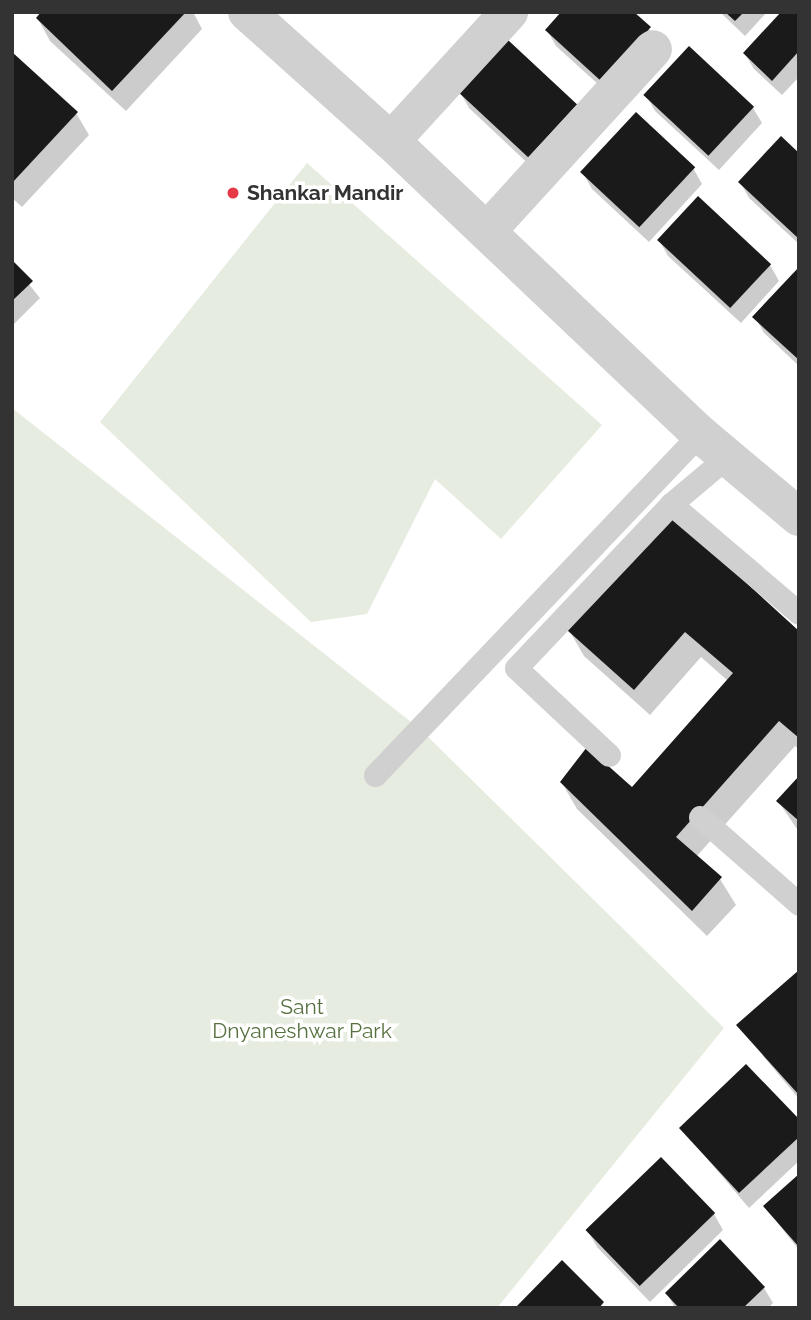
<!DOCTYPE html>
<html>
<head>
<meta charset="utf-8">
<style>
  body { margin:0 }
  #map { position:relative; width:811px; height:1320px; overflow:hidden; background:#fff; font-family:Raleway,sans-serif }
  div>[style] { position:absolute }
  .green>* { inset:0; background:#e6ecdf }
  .shadow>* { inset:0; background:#0003 }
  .building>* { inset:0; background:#1a1a1a; transform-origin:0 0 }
  .service>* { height:23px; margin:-11.5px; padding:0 11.5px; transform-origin:11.5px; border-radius:11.5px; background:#d0d0d0 }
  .minor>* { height:38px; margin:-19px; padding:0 19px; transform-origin:19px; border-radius:19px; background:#d0d0d0 }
  .dots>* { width:19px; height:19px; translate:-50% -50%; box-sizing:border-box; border:4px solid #fff; border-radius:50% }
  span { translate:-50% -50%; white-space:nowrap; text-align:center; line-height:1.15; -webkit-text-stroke:7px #fff; paint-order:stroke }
  .poi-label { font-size:21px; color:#333; font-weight:700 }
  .left { translate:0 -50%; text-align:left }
  .park-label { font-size:21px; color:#56703f }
  .frame { position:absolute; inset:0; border:14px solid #333; pointer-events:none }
</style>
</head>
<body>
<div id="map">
  <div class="green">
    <div style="clip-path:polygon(307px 163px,602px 425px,501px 539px,435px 479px,367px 614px,311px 622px,100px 422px)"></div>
    <div style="clip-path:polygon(12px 408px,420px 729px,724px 1028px,497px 1308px,12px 1308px)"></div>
  </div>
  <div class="shadow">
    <div style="clip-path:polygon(44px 12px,193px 12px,202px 29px,126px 111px,50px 41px,38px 19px)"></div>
    <div style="clip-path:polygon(720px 12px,767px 12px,745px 36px)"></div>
    <div style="clip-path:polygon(799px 12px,799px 77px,782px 95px,754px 69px,745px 54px)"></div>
    <div style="clip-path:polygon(649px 29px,658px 44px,610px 95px,556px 46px,547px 30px)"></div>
    <div style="clip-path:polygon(508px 42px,585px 121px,537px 172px,469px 108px,460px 92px)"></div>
    <div style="clip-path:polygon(12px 54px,76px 113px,89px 135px,22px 207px,12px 198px)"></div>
    <div style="clip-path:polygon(646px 95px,753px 108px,762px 123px,719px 170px,655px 111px)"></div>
    <div style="clip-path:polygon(799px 155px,799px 244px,749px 198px,740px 182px)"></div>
    <div style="clip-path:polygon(693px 168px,702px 184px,649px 242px,592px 189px,583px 173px)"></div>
    <div style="clip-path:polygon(698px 198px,770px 265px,779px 281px,741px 323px,668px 256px,659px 240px)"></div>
    <div style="clip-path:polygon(12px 263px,40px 298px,12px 326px)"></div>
    <div style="clip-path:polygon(799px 270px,799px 366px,764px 333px,755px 317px)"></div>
    <div style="clip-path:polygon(569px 630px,799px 633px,799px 749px,795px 746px,696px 857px,720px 879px,736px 905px,707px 936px,577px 809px,562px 783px,632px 789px,728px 681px,701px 657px,650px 715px,584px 656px)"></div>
    <div style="clip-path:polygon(799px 778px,799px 832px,778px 801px)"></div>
    <div style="clip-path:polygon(799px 972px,799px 1099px,738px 1026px)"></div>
    <div style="clip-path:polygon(799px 1121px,799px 1161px,749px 1208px,681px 1128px)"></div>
    <div style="clip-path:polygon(799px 1176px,799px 1250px,765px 1207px)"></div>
    <div style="clip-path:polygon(714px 1214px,723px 1230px,650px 1302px,597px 1247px,588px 1231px)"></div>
    <div style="clip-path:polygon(764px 1288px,773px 1303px,768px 1308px,675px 1308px,667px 1293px)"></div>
  </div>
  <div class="building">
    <div style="clip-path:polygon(41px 12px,186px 12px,112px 91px,36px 18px)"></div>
    <div style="clip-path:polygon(561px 12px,634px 12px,651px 27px,601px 81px,545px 30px)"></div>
    <div style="clip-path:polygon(725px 12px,744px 12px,735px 21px)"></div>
    <div style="clip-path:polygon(781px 12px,799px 12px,799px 51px,772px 81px,743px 53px)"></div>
    <div style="left:507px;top:39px;width:96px;height:72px;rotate:43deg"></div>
    <div style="left:689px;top:46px;width:89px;height:67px;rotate:43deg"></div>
    <div style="clip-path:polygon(12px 52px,78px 112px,12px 183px)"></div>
    <div style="left:636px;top:112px;width:81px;height:82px;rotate:43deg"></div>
    <div style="clip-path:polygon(781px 136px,799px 153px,799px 239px,738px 182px)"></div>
    <div style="left:698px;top:196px;width:100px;height:60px;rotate:43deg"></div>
    <div style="clip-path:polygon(12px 260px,33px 281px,12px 301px)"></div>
    <div style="clip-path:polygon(799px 267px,799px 360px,752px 317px)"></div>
    <div style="clip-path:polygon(670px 513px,799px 631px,799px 738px,779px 721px,676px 837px,722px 877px,692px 911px,560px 782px,587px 747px,632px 787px,733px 673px,685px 632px,634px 690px,567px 630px)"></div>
    <div style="clip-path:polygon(799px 776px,799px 821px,776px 801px)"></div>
    <div style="clip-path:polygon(799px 970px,799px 1095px,736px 1025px)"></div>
    <div style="clip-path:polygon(746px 1064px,799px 1119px,799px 1137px,739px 1193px,679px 1128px)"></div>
    <div style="left:661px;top:1157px;width:78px;height:105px;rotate:46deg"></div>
    <div style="clip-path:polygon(799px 1174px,799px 1247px,763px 1206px)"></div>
    <div style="clip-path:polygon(720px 1239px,765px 1287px,743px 1308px,679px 1308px,665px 1293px)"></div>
    <div style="clip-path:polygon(562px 1260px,604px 1302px,599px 1308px,515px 1308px)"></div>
  </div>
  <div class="service">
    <div style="left:728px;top:456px;width:75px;rotate:139.9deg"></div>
    <div style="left:671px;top:504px;width:168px;rotate:40.4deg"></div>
    <div style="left:609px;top:755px;width:127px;rotate:-136.9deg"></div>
    <div style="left:516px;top:668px;width:226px;rotate:-46.6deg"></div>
    <div style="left:375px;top:775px;width:471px;rotate:-46.4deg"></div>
    <div style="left:700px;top:817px;width:132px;rotate:41.3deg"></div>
  </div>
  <div class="minor">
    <div style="left:247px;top:12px;width:193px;rotate:41.9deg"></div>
    <div style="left:391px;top:141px;width:426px;rotate:43.5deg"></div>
    <div style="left:700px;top:434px;width:129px;rotate:40deg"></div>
    <div style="left:391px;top:141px;width:175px;rotate:-47.5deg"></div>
    <div style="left:487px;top:231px;width:246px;rotate:-47.6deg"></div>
  </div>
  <div class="dots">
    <div style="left:233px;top:193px;background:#e63946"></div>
  </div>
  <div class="poi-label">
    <span class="left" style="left:247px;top:193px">Shankar Mandir</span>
  </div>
  <div class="park-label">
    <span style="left:302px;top:1019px">Sant<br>Dnyaneshwar Park</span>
  </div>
  <div class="frame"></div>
</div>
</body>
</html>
